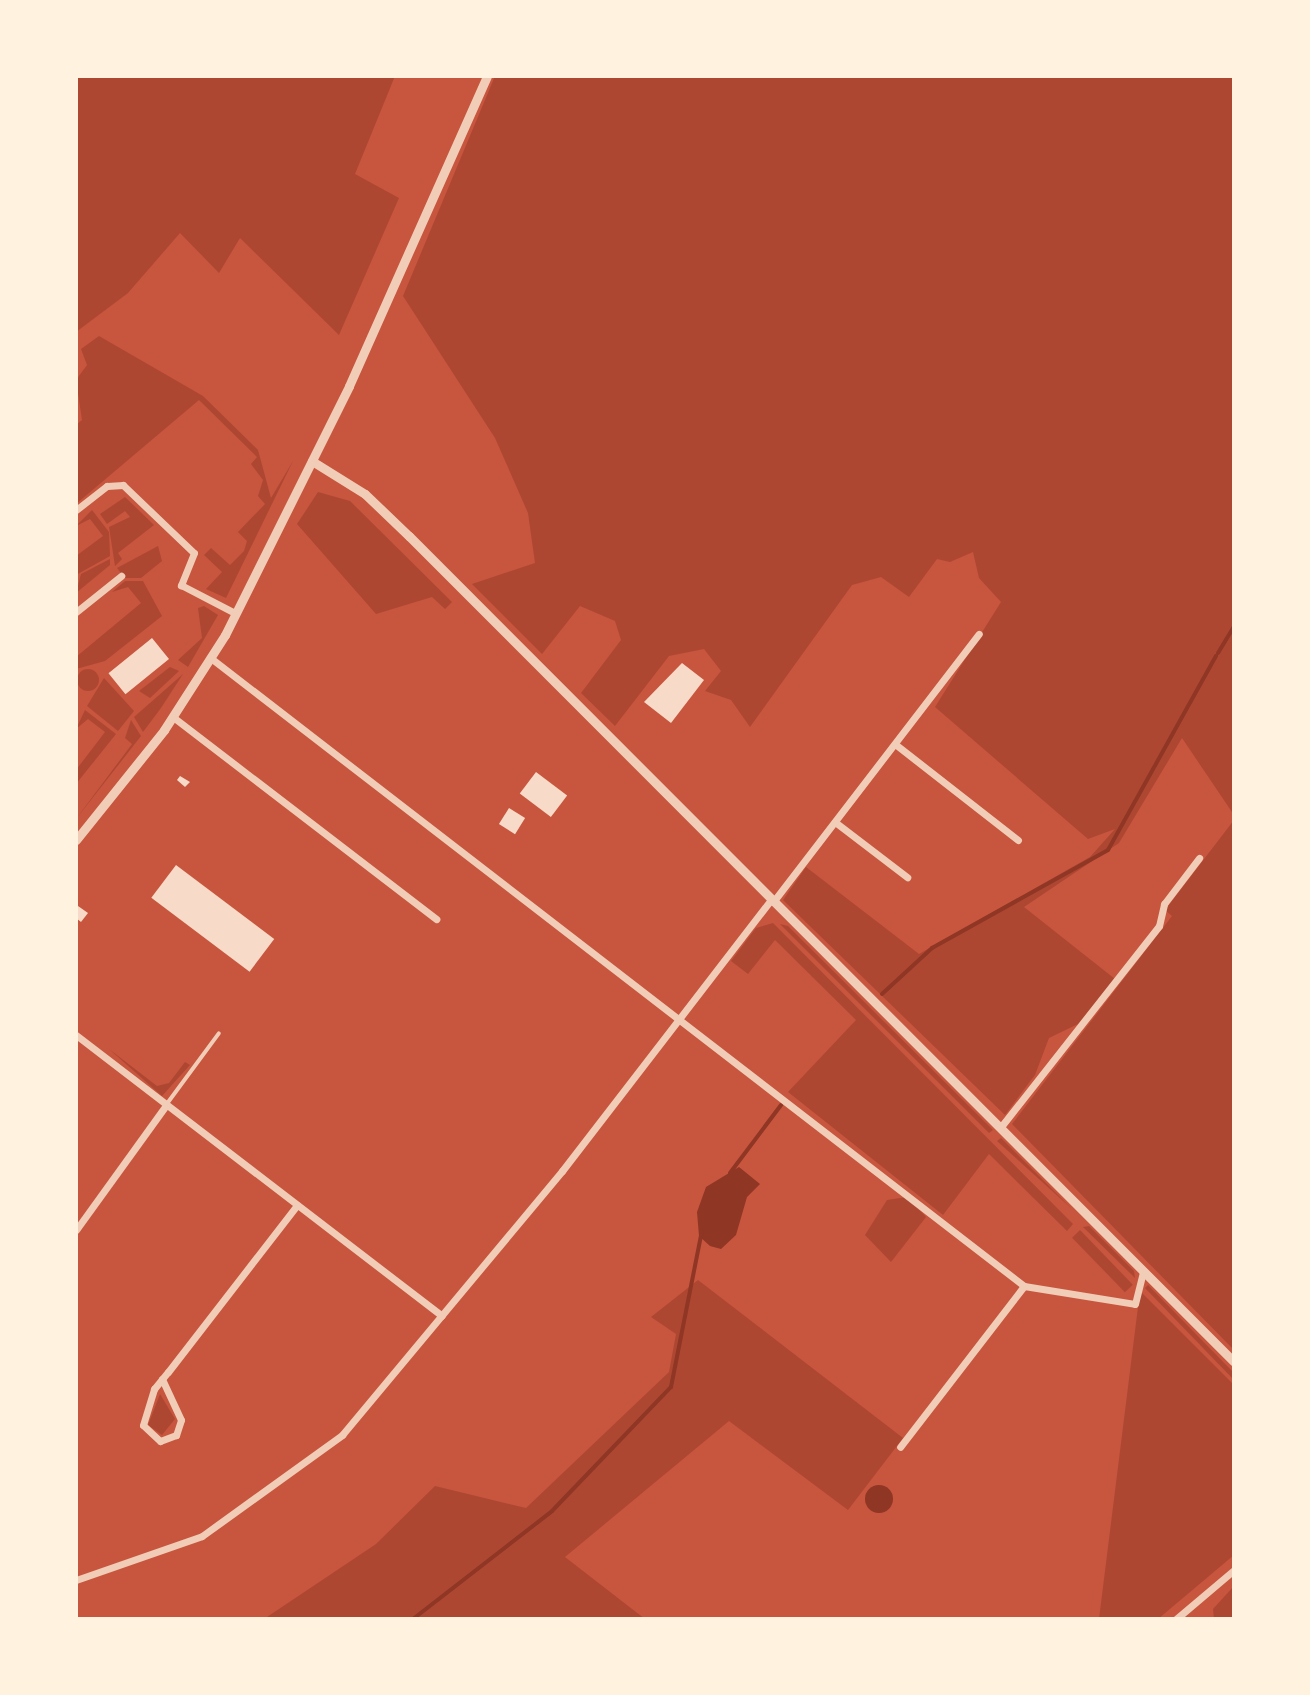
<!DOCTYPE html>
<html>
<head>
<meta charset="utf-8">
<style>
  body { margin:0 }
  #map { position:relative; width:1310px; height:1695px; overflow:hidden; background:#c8553d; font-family:Mulish,sans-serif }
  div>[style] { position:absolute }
  .green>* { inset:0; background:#ae4732; transform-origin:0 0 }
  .round { border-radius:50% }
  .water>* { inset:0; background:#8f3625 }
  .stream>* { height:4px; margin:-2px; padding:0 2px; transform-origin:2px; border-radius:2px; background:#8f3625 }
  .building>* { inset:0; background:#f7dbc8; transform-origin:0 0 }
  .service>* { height:4px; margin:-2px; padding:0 2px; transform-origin:2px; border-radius:2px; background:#f1ccb7 }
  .minor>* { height:7px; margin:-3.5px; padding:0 3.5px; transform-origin:3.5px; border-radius:3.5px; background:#f1ccb7 }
  .tertiary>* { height:9px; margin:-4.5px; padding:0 4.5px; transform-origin:4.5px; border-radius:4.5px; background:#f1ccb7 }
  span { translate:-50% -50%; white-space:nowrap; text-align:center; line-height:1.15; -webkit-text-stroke:8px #fff3e0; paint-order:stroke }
  .frame { position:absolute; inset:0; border:78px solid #fff3e0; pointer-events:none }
</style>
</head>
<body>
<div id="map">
  <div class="green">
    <div style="clip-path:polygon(76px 76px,395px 76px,355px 174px,399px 198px,339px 335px,240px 238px,219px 273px,180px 233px,128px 293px,76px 332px)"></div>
    <div style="clip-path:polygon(495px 76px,1234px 76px,1234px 815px,1182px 738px,1119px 843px,1024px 907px,1115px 979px,1078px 1024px,1049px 1038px,1035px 1075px,1005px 1115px,783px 900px,806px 867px,919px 954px,1090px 857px,1115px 829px,1088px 839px,935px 707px,1001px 602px,979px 578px,973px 552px,950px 562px,937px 559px,909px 597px,881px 577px,852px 585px,750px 727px,731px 700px,705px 691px,721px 671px,704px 649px,669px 656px,615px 726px,581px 693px,621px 640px,615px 621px,580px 606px,542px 654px,472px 584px,535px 563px,528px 513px,495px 438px,403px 296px)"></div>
    <div style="clip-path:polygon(99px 336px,203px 396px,258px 450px,271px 498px,293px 461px,226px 598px,206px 589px,222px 572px,204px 555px,211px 548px,230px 565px,244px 551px,247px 541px,238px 532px,265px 504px,258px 496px,263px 480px,251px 464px,257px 457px,199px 400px,76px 504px,76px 425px,82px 420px,76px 380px,87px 365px,81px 349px)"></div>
    <div style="clip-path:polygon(318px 492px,350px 501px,452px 602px,445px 609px,432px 597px,376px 614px,297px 524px)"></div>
    <div style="clip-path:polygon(125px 497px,154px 525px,118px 553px,122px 559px,115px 566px,109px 527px,130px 517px,125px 511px,107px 524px,100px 514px)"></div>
    <div style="clip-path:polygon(92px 510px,109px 532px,110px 556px,76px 575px,76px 556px,103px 536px,90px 519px,76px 526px)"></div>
    <div style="clip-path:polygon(158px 546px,162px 561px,141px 578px,125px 578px,117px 568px)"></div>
    <div style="clip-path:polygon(110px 559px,110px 565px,76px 593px,81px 574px)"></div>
    <div style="clip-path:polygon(125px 581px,143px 581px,162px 616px,105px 661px,76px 669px,76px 657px,141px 603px,128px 587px,112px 592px)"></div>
    <div style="clip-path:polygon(204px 606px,218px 615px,188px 667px,178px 660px,202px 638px,198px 608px)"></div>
    <div style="clip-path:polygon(170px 667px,179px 671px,150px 698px,139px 691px)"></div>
    <div class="round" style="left:77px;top:669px;width:22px;height:22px"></div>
    <div style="clip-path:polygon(183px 674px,161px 708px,143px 732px,134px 717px)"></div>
    <div style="clip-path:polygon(104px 678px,134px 711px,118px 731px,87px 706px)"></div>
    <div style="clip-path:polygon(85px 710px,116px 734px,76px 784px,76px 770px,105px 732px,88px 719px,76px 729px)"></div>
    <div style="clip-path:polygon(131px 720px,141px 736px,76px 819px,132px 744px,125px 738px)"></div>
    <div style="clip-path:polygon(1234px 820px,1234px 1350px,1012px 1124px,1172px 916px,1165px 910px)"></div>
    <div style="clip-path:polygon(773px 923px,1073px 1224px,1067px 1231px,989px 1154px,943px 1215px,788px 1092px,856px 1020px,775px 940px,748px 974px,731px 961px,756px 928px)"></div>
    <div style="clip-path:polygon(780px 924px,788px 926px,993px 1130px,989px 1133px)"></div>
    <div style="clip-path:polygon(109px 1049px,157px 1086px,169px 1083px,185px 1062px,190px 1065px,162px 1096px)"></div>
    <div style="clip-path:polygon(1001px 1138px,1071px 1208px,997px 1141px)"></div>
    <div style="clip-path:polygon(907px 1197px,926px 1217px,891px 1262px,865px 1235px,887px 1200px)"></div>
    <div style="clip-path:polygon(1089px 1226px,1134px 1271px,1135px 1278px,1083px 1227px)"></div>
    <div style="left:1080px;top:1230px;width:76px;height:11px;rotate:46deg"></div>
    <div style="clip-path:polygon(698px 1280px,903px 1438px,848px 1510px,729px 1421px,565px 1557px,645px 1619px,264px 1619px,376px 1544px,435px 1486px,526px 1508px,669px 1372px,676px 1334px,651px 1317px)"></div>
    <div style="clip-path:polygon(1148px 1285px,1234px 1373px,1234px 1380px,1145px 1288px)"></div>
    <div style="clip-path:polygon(1140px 1291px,1234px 1385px,1234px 1555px,1158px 1619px,1099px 1619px)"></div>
    <div style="clip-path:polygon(160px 1394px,175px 1419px,162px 1435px,148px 1425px)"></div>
    <div style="clip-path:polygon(1234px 1586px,1234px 1619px,1214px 1619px,1213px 1609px)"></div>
  </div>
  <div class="water">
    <div style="clip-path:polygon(739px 1167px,760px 1184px,747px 1197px,736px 1235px,721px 1249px,710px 1246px,699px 1236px,697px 1212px,706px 1187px)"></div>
    <div class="round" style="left:865px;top:1485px;width:28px;height:28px"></div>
  </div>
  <div class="stream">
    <div style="left:1218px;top:653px;width:31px;rotate:-59deg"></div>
    <div style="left:882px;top:994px;width:68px;rotate:-42.6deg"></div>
    <div style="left:932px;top:948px;width:201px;rotate:-29.1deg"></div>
    <div style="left:1108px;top:850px;width:222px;rotate:-60.9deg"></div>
    <div style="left:730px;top:1173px;width:85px;rotate:-53.1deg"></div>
    <div style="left:413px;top:1619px;width:176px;rotate:-37.8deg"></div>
    <div style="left:552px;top:1511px;width:172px;rotate:-46.2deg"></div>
    <div style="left:671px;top:1387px;width:159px;rotate:-78.8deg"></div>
  </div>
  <div class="building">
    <div style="left:152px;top:638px;width:27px;height:56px;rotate:51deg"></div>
    <div style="clip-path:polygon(682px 663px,704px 680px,671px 723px,644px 702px)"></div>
    <div style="left:536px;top:772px;width:39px;height:27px;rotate:37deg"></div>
    <div style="clip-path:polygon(180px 776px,190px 782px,185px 787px,177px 780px)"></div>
    <div style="left:509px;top:808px;width:19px;height:19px;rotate:32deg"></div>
    <div style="left:176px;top:865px;width:123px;height:41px;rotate:37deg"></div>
    <div style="clip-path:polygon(78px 906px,88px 913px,81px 922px,76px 918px)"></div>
  </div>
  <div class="service">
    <div style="left:166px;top:1105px;width:89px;rotate:-53.6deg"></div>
  </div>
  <div class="minor">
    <div style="left:76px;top:510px;width:39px;rotate:-38deg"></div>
    <div style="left:107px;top:486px;width:16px;rotate:-4deg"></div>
    <div style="left:123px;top:485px;width:98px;rotate:43.8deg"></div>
    <div style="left:194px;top:553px;width:35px;rotate:112deg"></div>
    <div style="left:181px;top:585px;width:61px;rotate:27.4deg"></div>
    <div style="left:76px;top:612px;width:58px;rotate:-38.7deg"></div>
    <div style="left:212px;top:659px;width:1026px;rotate:37.67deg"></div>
    <div style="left:1024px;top:1286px;width:203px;rotate:127.6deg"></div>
    <div style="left:173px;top:717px;width:332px;rotate:37.5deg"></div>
    <div style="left:895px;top:744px;width:156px;rotate:38deg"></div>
    <div style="left:835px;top:822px;width:91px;rotate:37.4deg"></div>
    <div style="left:773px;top:902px;width:338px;rotate:-52.5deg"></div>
    <div style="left:76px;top:1035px;width:461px;rotate:37.5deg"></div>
    <div style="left:1000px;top:1128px;width:257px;rotate:-51.8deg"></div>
    <div style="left:1159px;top:926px;width:23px;rotate:-77deg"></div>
    <div style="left:1164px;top:904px;width:58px;rotate:-52.7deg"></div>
    <div style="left:76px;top:1230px;width:154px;rotate:-54.2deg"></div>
    <div style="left:1024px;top:1286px;width:112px;rotate:9.2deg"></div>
    <div style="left:1135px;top:1304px;width:34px;rotate:-76deg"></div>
    <div style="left:162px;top:1379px;width:45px;rotate:65.1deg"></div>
    <div style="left:181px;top:1420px;width:16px;rotate:108deg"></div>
    <div style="left:176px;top:1435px;width:17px;rotate:159deg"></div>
    <div style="left:160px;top:1441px;width:23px;rotate:-137deg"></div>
    <div style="left:143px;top:1425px;width:38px;rotate:-73deg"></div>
    <div style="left:154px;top:1389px;width:22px;rotate:-51deg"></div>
    <div style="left:168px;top:1372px;width:211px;rotate:-52.3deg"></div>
    <div style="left:76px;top:1580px;width:133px;rotate:-19.2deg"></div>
    <div style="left:202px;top:1536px;width:173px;rotate:-35.8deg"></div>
    <div style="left:342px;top:1435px;width:344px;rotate:-50.2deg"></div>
    <div style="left:562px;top:1171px;width:342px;rotate:-52.4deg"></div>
    <div style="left:1176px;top:1619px;width:76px;rotate:-40.2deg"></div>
  </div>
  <div class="tertiary">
    <div style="left:312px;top:461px;width:62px;rotate:31.9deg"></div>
    <div style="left:365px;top:494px;width:61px;rotate:43.7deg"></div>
    <div style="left:409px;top:536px;width:1167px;rotate:45.03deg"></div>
    <div style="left:76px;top:840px;width:141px;rotate:-51.3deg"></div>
    <div style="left:164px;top:730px;width:113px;rotate:-57.3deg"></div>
    <div style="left:225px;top:635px;width:278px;rotate:-63.5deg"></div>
    <div style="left:349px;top:386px;width:339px;rotate:-66deg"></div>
  </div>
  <div class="frame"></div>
</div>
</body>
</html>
